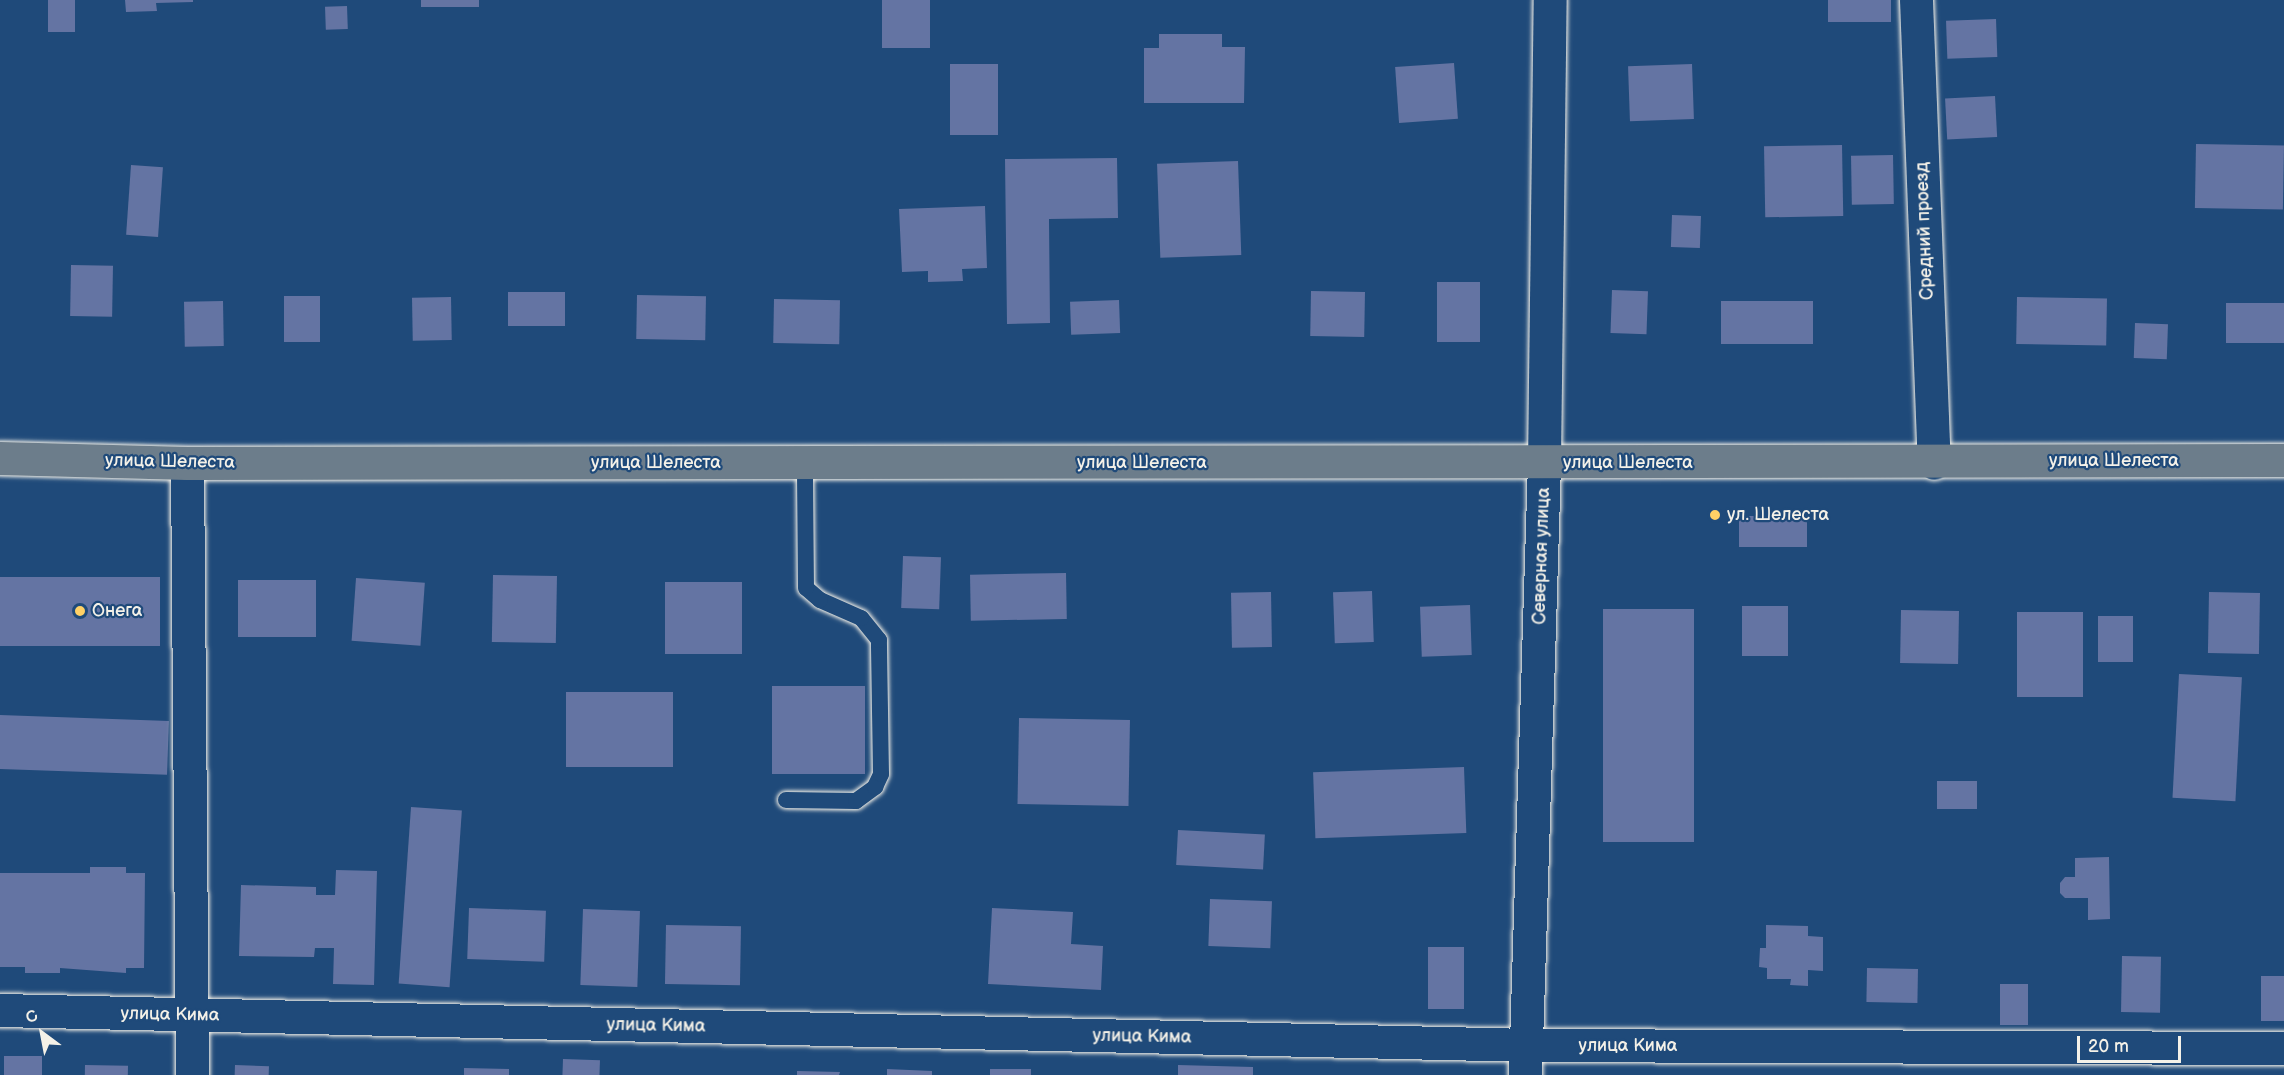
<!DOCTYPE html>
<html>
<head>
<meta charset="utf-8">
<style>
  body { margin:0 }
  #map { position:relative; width:2284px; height:1075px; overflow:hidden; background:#1f4a7a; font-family:"Balsamiq Sans",sans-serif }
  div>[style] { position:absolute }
  .building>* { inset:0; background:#6474a3; transform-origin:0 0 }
  .roads { filter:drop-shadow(0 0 2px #f4f1e8) drop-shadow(0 0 2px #f4f1e8) }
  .service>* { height:16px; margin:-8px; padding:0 8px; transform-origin:8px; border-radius:8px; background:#1f4a7a }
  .minor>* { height:33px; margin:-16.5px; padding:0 16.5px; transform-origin:16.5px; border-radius:16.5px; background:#1f4a7a }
  .primary>* { height:33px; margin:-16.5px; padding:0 16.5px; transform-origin:16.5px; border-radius:16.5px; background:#6c7d8b }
  .dots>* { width:16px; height:16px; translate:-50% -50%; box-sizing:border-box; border:3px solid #1f4a7a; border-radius:50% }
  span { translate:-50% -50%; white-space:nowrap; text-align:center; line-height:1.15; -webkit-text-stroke:4.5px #1f4a7a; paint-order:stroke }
  .street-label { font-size:18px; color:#f4f1e8 }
  .poi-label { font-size:18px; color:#f4f1e8 }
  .left { translate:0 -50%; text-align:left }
  .north { position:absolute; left:12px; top:1003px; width:60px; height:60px; -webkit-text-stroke:4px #1f4a7a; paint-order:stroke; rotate:328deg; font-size:16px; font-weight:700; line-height:24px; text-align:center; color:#f4f1e8 }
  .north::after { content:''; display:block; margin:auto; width:21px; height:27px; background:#f4f1e8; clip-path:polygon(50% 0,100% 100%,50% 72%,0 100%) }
  .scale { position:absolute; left:2077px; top:1036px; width:104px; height:27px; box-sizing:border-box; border:3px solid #f4f1e8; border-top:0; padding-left:8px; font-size:18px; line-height:21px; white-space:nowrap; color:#f4f1e8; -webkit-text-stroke:4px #1f4a7a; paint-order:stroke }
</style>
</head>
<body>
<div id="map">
  <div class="building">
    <div style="left:48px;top:0;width:27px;height:32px"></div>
    <div style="clip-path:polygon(125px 0,193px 0,193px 2px,156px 3px,157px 11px,126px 12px)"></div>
    <div style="left:421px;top:0;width:58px;height:7px"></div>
    <div style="left:882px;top:0;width:48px;height:48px"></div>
    <div style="left:1828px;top:0;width:63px;height:22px"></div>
    <div style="left:347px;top:6px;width:23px;height:22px;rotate:88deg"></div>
    <div style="left:1996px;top:19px;width:38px;height:50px;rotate:88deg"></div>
    <div style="clip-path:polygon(1159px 34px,1222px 34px,1222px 47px,1245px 47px,1244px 103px,1144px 103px,1144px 48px,1159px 48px)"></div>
    <div style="left:1454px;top:63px;width:56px;height:59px;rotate:86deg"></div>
    <div style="left:998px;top:64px;width:71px;height:48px;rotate:90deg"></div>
    <div style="left:1692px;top:64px;width:55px;height:64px;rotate:88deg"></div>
    <div style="left:1995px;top:96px;width:41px;height:50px;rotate:87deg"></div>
    <div style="left:2196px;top:144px;width:88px;height:64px;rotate:1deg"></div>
    <div style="left:1842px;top:145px;width:71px;height:78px;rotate:89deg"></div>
    <div style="left:1893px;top:155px;width:49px;height:42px;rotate:89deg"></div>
    <div style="clip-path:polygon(1117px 158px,1118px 218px,1049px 219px,1050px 323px,1007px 324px,1005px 159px)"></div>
    <div style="left:1238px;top:161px;width:94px;height:81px;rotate:88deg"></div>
    <div style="left:131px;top:165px;width:32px;height:70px;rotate:4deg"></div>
    <div style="clip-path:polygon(985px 206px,987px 268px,962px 269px,963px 281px,928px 282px,928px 271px,902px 272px,899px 209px)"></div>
    <div style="left:1672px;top:215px;width:29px;height:32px;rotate:2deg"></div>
    <div style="left:71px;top:265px;width:42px;height:51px;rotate:1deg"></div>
    <div style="left:1480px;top:282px;width:60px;height:43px;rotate:90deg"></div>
    <div style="left:1612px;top:290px;width:36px;height:43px;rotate:2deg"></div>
    <div style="left:1311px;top:291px;width:54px;height:45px;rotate:1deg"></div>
    <div style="left:508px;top:292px;width:57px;height:34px"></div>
    <div style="left:637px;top:295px;width:69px;height:44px;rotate:1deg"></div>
    <div style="left:284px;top:296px;width:36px;height:46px"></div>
    <div style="left:451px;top:297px;width:43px;height:39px;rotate:89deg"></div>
    <div style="left:2017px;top:297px;width:90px;height:47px;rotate:1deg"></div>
    <div style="left:774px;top:299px;width:66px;height:44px;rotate:1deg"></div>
    <div style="left:1119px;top:300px;width:33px;height:49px;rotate:88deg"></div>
    <div style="left:223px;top:301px;width:45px;height:39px;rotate:89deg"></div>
    <div style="left:1813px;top:301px;width:43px;height:92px;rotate:90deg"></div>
    <div style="left:2284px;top:303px;width:40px;height:58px;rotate:90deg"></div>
    <div style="left:2135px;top:323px;width:33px;height:35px;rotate:2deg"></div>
    <div style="left:1739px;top:516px;width:68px;height:31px"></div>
    <div style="left:903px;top:556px;width:38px;height:52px;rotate:2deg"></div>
    <div style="left:1066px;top:573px;width:46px;height:96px;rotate:89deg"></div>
    <div style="left:493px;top:575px;width:64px;height:67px;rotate:1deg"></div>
    <div style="left:0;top:577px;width:160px;height:69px"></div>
    <div style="left:356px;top:578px;width:69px;height:63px;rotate:4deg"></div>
    <div style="left:238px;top:580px;width:78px;height:57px"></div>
    <div style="left:665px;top:582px;width:77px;height:72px"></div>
    <div style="left:1372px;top:591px;width:51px;height:39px;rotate:88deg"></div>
    <div style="left:1271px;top:592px;width:55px;height:40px;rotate:89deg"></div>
    <div style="left:2209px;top:592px;width:51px;height:61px;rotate:1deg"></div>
    <div style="left:1470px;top:605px;width:50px;height:50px;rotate:88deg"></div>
    <div style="left:1742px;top:606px;width:46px;height:50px"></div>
    <div style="left:1603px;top:609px;width:91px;height:233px"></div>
    <div style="left:1959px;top:611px;width:53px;height:58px;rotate:91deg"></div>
    <div style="left:2017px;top:612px;width:66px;height:85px"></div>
    <div style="left:2098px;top:616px;width:35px;height:46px"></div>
    <div style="left:2179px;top:674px;width:63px;height:124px;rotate:3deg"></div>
    <div style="left:772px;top:686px;width:93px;height:88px"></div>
    <div style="left:566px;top:692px;width:107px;height:75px"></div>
    <div style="left:0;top:715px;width:169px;height:54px;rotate:2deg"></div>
    <div style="left:1019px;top:718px;width:111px;height:86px;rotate:1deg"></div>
    <div style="left:1464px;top:767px;width:66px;height:151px;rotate:88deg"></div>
    <div style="left:1937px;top:781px;width:40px;height:28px"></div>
    <div style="left:411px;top:807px;width:51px;height:177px;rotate:4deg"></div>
    <div style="left:1178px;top:830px;width:87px;height:35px;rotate:3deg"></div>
    <div style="clip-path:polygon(2109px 857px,2110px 919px,2088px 920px,2088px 898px,2065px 898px,2060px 893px,2060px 883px,2065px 877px,2075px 877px,2075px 858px)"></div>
    <div style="clip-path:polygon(90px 867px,126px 867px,126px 873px,145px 873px,144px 968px,126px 968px,126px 973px,60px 968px,60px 973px,25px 973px,25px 967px,0 967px,0 873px,90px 873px)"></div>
    <div style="clip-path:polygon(336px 870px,377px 871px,374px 985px,333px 984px,334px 948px,315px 948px,314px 957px,239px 956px,241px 885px,316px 887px,316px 895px,335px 895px)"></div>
    <div style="left:1210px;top:899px;width:62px;height:47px;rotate:2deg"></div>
    <div style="left:469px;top:908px;width:77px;height:51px;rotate:2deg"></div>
    <div style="clip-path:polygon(992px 908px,1073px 912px,1071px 944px,1103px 946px,1101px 990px,988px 984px)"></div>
    <div style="left:583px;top:909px;width:57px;height:76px;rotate:2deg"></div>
    <div style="left:666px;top:925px;width:75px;height:59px;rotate:1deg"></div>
    <div style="clip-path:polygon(1766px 925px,1808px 926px,1808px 936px,1823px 937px,1823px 971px,1808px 970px,1808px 986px,1790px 985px,1791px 979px,1767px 979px,1767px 968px,1759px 967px,1760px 948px,1766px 948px)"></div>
    <div style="left:1428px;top:947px;width:36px;height:62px"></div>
    <div style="left:2122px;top:956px;width:39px;height:56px;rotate:1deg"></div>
    <div style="left:1867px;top:968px;width:51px;height:34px;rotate:1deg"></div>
    <div style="left:2261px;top:976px;width:23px;height:45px"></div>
    <div style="left:2000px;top:984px;width:28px;height:41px"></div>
    <div style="left:4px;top:1056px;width:38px;height:19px"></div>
    <div style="left:563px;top:1059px;width:37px;height:16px;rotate:2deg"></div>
    <div style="left:85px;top:1065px;width:43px;height:10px;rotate:1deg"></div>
    <div style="left:235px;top:1065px;width:34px;height:10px;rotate:2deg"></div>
    <div style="clip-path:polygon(1178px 1065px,1253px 1067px,1253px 1075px,1178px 1075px)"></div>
    <div style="clip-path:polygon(464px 1068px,509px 1069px,509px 1075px,464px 1075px)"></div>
    <div style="clip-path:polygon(887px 1069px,932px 1071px,932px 1075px,887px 1075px)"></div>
    <div style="left:990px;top:1069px;width:41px;height:6px"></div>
    <div style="clip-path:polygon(797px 1071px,840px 1072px,839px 1075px,797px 1075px)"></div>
  </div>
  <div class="roads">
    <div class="service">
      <div style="left:786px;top:800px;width:70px;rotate:0.8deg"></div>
      <div style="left:856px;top:801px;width:24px;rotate:-36deg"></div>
      <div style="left:875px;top:787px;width:14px;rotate:-65deg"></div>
      <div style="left:881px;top:774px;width:134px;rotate:-90.9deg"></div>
      <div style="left:879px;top:640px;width:28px;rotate:-129deg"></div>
      <div style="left:861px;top:618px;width:45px;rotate:-156.3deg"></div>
      <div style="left:820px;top:600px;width:18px;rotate:-139deg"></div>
      <div style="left:806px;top:588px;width:125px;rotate:-90.5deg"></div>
    </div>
    <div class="minor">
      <div style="left:1916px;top:0;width:463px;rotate:87.8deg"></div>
      <div style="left:187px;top:463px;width:612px;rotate:89.53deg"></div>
      <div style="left:0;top:1010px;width:1528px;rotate:1.31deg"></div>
      <div style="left:1528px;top:1045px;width:756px;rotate:0.23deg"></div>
      <div style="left:1525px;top:1075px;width:612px;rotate:-88.22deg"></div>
      <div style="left:1544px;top:463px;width:463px;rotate:-89.3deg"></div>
    </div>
    <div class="primary">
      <div style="left:0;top:458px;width:187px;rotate:1.5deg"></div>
      <div style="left:187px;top:463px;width:2097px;rotate:-0.08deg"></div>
    </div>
  </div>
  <div class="dots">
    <div style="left:1715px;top:515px;background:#ffd166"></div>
    <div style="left:80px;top:611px;background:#ffd166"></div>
  </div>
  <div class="street-label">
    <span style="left:1925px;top:231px;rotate:-92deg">Средний проезд</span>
    <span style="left:2114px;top:461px">улица Шелеста</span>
    <span style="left:170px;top:462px;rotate:1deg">улица Шелеста</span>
    <span style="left:656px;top:463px">улица Шелеста</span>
    <span style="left:1142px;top:463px">улица Шелеста</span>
    <span style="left:1628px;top:463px">улица Шелеста</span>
    <span style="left:1542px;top:556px;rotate:-88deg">Северная улица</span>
    <span style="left:170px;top:1015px;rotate:1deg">улица Кима</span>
    <span style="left:656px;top:1026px;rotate:1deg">улица Кима</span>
    <span style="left:1142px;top:1037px;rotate:1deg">улица Кима</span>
    <span style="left:1628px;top:1046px">улица Кима</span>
  </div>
  <div class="poi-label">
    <span class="left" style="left:1727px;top:515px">ул. Шелеста</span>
    <span class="left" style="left:92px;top:611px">Онега</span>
  </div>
  <div class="north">С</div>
  <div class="scale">20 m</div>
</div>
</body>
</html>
